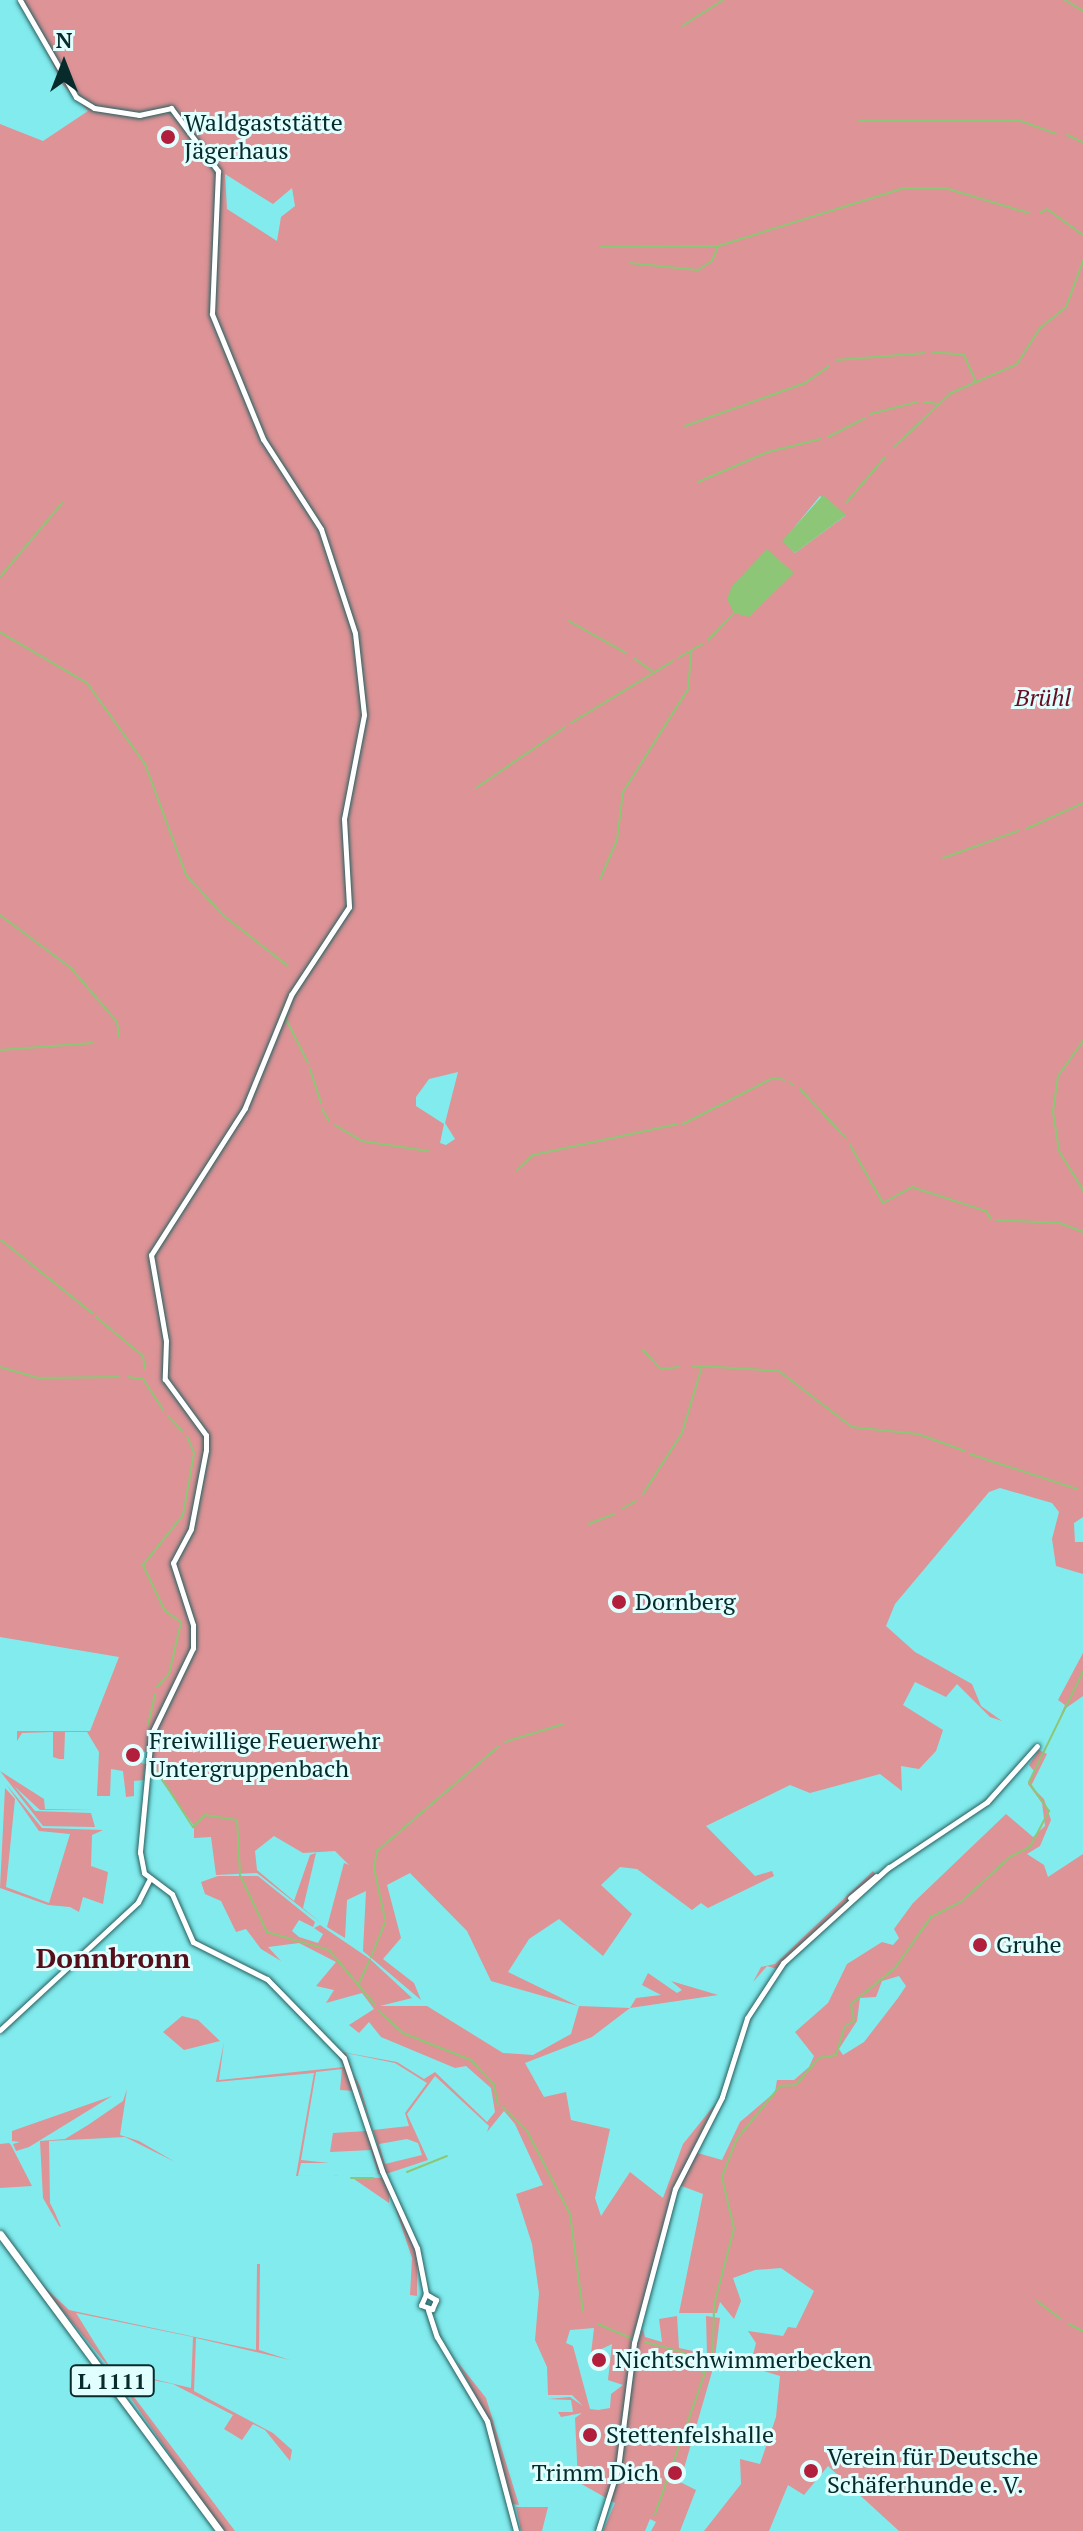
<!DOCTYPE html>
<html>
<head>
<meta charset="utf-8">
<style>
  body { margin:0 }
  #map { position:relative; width:1083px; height:2531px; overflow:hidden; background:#82ebed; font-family:"PT Serif",serif }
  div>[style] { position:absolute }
  .green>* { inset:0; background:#de9396 }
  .water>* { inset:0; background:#8ec677 }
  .stream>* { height:2px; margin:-1px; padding:0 1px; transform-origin:1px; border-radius:1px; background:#8ec677 }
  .roads { filter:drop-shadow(0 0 2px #265f60) drop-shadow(0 0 2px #265f60) }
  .minor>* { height:5px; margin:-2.5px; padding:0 2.5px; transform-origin:2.5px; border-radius:2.5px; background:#fff }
  .major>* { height:7px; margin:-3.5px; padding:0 3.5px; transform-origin:3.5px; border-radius:3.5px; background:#fff }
  .dots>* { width:22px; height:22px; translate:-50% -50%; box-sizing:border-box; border:4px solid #e2ffff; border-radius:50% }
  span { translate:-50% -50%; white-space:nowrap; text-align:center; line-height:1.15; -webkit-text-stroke:6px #e2ffff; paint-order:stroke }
  .shield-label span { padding:2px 6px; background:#e2ffff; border:2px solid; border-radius:6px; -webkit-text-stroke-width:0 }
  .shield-label { font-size:22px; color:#072a2b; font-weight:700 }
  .poi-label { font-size:24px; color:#072a2b }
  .left { translate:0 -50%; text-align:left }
  .right { translate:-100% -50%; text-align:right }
  .park-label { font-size:24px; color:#680e20; font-style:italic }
  .quarter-label { font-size:28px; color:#550f1b; font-weight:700 }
  .north { position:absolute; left:24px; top:24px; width:80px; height:80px; -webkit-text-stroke:6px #e2ffff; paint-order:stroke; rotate:0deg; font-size:22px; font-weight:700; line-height:32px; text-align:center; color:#072a2b }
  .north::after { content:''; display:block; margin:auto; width:28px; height:36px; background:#072a2b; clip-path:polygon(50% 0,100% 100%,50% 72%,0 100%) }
</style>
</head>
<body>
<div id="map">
  <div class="green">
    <div style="clip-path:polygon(evenodd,23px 0,1083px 0,1083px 1517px,1074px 1523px,1075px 1542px,1083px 1542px,1083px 1574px,1056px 1566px,1052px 1539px,1059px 1512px,1052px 1503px,1000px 1488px,989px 1492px,895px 1604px,886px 1626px,915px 1652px,972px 1684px,981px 1706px,1002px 1721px,990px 1717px,957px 1684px,946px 1697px,915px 1682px,903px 1705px,943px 1730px,936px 1751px,919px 1769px,901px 1766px,902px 1791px,880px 1774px,810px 1793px,790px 1785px,706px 1826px,755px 1876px,772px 1871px,774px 1876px,708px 1908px,701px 1903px,692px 1910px,637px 1869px,620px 1867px,601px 1885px,632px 1914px,603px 1956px,559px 1919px,529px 1939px,508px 1972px,578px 2006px,491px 1981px,467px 1931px,410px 1873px,387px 1885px,401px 1938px,383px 1959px,414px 1983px,421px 2000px,363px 1951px,366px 1891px,347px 1900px,345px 1938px,327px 1927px,344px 1863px,349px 1865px,335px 1851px,303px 1853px,274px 1836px,255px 1851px,257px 1870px,294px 1901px,310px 1855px,316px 1853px,303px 1908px,321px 1923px,257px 1873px,216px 1875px,211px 1837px,194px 1838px,194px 1826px,150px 1765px,159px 1713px,147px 1752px,129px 1751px,128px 1759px,145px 1764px,144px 1780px,134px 1781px,134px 1796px,126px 1797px,123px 1771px,111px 1769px,110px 1796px,97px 1796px,99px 1752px,87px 1732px,65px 1732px,64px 1759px,59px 1759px,53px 1757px,53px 1732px,22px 1733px,17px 1741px,17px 1731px,0 1731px,90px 1731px,119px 1657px,0 1637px,0 124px,43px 141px,88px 111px,62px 84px,23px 0,225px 174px,273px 204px,292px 188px,295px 206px,281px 217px,277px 241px,227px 209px,225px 174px,23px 0,820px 496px,845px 516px,795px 553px,783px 541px,820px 496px,23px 0,458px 1072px,445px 1123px,455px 1139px,446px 1145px,440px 1143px,444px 1124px,416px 1106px,416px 1097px,429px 1079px,458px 1072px)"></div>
    <div style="clip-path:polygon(1083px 1653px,1083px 1696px,1066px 1708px,1053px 1733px,1065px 1705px,1058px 1700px)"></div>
    <div style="clip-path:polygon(evenodd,1039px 1750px,1047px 1754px,1031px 1786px,1044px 1799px,1051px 1820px,1040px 1846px,1027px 1854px,1044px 1865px,1048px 1877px,1083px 1854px,1083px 2531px,899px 2531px,828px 2466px,804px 2495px,788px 2485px,769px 2531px,704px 2531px,741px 2484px,740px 2459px,760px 2464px,776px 2417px,780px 2376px,750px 2367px,756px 2343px,748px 2331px,783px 2336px,788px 2327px,796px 2328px,814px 2291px,781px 2268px,755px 2270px,733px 2278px,741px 2301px,734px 2319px,720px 2302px,717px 2313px,679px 2313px,703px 2194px,679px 2185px,694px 2152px,722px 2160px,740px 2122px,775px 2092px,777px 2080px,794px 2080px,809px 2067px,814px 2056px,795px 2032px,828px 2003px,847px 1964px,882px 1942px,893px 1945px,899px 1938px,894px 1929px,913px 1903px,1006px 1814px,1033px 1837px,1045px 1826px,1042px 1803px,1028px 1784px,1034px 1771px,1029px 1765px,1039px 1750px,899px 1976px,906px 1986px,898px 1998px,864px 2042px,843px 2055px,839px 2049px,857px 2021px,860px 1998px,876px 1997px,882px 1981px,899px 1976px)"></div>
    <div style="clip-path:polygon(0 1771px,44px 1799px,45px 1809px,94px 1809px,40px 1810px,14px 1786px,35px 1811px,91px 1813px,95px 1827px,43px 1826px)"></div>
    <div style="clip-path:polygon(6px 1784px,42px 1828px,103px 1830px,92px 1835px,91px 1866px,108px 1872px,103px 1904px,83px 1897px,79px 1912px,70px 1907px,48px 1905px,0 1888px,5px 1788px,15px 1799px,6px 1887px,49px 1903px,70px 1834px,39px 1831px)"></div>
    <div style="clip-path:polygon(873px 1871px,876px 1875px,777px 1969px,767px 1966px,753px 1982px,761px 1967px,775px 1964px)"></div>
    <div style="clip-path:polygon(evenodd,218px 1876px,258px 1876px,315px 1922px,313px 1927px,299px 1920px,292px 1931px,299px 1937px,318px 1943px,323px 1934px,314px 1928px,320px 1925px,370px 1959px,412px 1998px,380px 2006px,427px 2006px,503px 2053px,533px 2055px,571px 2034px,579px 2006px,630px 2008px,592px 2037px,525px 2063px,544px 2097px,566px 2092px,571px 2120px,610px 2129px,595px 2198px,601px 2216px,630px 2172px,663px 2198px,683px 2144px,716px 2103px,674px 2189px,658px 2264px,631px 2342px,637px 2343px,643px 2329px,645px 2337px,662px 2342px,659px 2319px,677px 2316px,679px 2348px,707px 2354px,706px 2316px,720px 2318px,714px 2365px,680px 2482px,696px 2490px,680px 2531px,651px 2531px,656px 2522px,650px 2519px,645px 2531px,603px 2531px,615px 2503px,578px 2482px,575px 2418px,582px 2413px,561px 2417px,558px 2412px,573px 2412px,571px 2400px,548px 2399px,570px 2397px,583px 2406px,572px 2395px,548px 2395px,547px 2367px,535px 2340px,539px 2293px,532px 2244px,516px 2194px,543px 2185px,515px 2124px,504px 2111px,487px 2132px,489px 2126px,435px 2076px,407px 2114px,428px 2160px,386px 2174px,360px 2086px,342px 2052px,397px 2062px,424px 2079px,435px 2072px,487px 2122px,495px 2112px,491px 2088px,466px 2066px,455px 2068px,381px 2037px,369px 2022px,359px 2033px,349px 2025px,374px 2009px,362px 1993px,326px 2003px,334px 1990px,316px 1986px,336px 1962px,299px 1943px,268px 1947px,281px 1961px,261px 1949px,246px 1929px,236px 1932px,221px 1901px,205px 1894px,201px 1882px,218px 1876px,346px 2053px,395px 2063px,427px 2083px,405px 2113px,409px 2126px,373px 2130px,346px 2053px,218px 1876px,407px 2139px,418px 2143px,422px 2155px,385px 2164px,379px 2144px,407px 2139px,218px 1876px,594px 2328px,591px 2354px,612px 2344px,608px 2380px,623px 2385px,611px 2394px,610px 2408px,598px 2410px,590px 2409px,573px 2346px,566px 2343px,570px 2330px,594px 2328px)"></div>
    <div style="clip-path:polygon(648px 1973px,677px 1993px,682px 1990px,671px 1981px,718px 1995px,630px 2008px,636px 1998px,661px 1995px,642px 1985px)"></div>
    <div style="clip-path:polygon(182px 2016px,198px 2020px,220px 2041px,184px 2050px,163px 2032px)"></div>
    <div style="clip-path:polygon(evenodd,224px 2042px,219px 2080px,344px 2067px,336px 2053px,354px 2079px,381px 2174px,296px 2176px,314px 2073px,216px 2082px,224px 2042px,342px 2069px,340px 2090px,356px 2091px,367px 2131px,333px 2133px,330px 2152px,371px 2150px,378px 2174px,298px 2176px,301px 2163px,329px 2163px,301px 2160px,316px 2072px,342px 2069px)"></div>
    <div style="clip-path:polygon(127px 2089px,120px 2135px,139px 2141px,175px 2162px,125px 2137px,49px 2141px,50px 2203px,55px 2213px,61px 2227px,59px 2226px,43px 2198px,40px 2141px,65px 2139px,88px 2125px,123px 2101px)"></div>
    <div style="clip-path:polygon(112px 2096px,29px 2147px,16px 2151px,13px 2144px,20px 2142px,12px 2141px,12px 2131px)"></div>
    <div style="clip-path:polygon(9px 2143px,11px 2145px,32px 2186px,0 2188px,0 2144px)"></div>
    <div style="clip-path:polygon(351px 2177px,383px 2178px,404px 2219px,416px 2251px,422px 2285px,417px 2264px,417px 2296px,410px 2295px,412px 2258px,392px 2198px,389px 2194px,389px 2203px)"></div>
    <div style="clip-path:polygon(evenodd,257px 2264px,260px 2264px,259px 2350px,290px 2360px,196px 2338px,194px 2391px,273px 2433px,292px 2450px,290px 2461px,265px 2430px,253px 2424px,242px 2440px,224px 2429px,233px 2415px,173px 2384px,116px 2373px,235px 2531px,222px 2531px,113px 2372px,38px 2281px,69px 2310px,256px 2350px,257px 2264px,76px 2313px,193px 2337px,191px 2388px,111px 2369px,76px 2313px)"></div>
    <div style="clip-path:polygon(456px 2360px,486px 2398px,519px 2505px,512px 2504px,490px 2422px)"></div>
    <div style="clip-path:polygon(548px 2507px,542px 2531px,521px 2531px,516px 2507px)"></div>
  </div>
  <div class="water">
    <div style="clip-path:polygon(823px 495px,846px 515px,795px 553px,782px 541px)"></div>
    <div style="clip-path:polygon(767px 549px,794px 573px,749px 617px,734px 613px,727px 599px,732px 586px)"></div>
  </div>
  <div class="stream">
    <div style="left:1065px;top:0;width:21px;rotate:31deg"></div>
    <div style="left:682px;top:26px;width:49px;rotate:-32.4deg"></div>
    <div style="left:859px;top:121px;width:162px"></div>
    <div style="left:1021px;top:121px;width:37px;rotate:20deg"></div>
    <div style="left:1067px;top:135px;width:17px;rotate:24deg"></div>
    <div style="left:1040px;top:213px;width:8px;rotate:-30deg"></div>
    <div style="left:1047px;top:209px;width:44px;rotate:35.8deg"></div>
    <div style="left:601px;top:247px;width:117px;rotate:-0.5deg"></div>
    <div style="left:718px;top:246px;width:195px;rotate:-17.3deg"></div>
    <div style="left:904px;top:188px;width:41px"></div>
    <div style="left:945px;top:188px;width:88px;rotate:16.6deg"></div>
    <div style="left:630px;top:263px;width:68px;rotate:5.9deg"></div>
    <div style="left:698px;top:270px;width:17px;rotate:-33deg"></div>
    <div style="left:712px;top:261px;width:16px;rotate:-68deg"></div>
    <div style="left:932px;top:352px;width:32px;rotate:5deg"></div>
    <div style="left:964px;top:355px;width:30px;rotate:66deg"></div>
    <div style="left:836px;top:360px;width:89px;rotate:-4.5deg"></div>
    <div style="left:924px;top:402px;width:14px;rotate:8deg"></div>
    <div style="left:870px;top:414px;width:49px;rotate:-14.3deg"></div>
    <div style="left:685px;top:426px;width:127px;rotate:-19.7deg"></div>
    <div style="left:805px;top:383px;width:29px;rotate:-35deg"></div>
    <div style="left:828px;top:437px;width:42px;rotate:-27.2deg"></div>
    <div style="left:894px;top:447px;width:79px;rotate:-43.5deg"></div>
    <div style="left:951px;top:393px;width:72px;rotate:-23.7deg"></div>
    <div style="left:1017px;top:364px;width:43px;rotate:-57.4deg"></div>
    <div style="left:1040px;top:328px;width:33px;rotate:-39deg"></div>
    <div style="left:1066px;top:307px;width:49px;rotate:-69.7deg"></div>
    <div style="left:698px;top:482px;width:76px;rotate:-23.2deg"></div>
    <div style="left:768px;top:452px;width:54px;rotate:-14deg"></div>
    <div style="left:846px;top:503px;width:60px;rotate:-49.7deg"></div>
    <div style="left:0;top:577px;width:97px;rotate:-50deg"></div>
    <div style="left:569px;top:621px;width:65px;rotate:29.3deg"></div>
    <div style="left:0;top:632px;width:101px;rotate:30.4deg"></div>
    <div style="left:87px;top:683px;width:100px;rotate:54.4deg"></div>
    <div style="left:145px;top:764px;width:118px;rotate:69.7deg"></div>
    <div style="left:186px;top:875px;width:56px;rotate:47.2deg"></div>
    <div style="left:224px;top:916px;width:81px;rotate:38deg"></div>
    <div style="left:708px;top:640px;width:37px;rotate:-46deg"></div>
    <div style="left:634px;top:658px;width:22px;rotate:36deg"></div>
    <div style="left:678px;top:658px;width:28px;rotate:-30deg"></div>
    <div style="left:571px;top:723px;width:119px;rotate:-31.3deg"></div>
    <div style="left:476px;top:788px;width:108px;rotate:-34.4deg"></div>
    <div style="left:1026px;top:829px;width:63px;rotate:-24.5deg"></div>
    <div style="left:943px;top:858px;width:80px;rotate:-19.8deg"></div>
    <div style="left:600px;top:879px;width:43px;rotate:-66.4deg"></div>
    <div style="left:617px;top:840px;width:48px;rotate:-82.9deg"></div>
    <div style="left:623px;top:792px;width:122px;rotate:-57.7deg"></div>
    <div style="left:688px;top:689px;width:38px;rotate:-85deg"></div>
    <div style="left:0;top:915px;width:89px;rotate:36.7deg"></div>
    <div style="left:71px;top:968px;width:71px;rotate:49.6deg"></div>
    <div style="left:117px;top:1022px;width:15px;rotate:82deg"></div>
    <div style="left:286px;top:1019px;width:49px;rotate:63.4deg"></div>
    <div style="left:1083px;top:1041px;width:43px;rotate:125.5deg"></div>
    <div style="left:1058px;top:1076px;width:36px;rotate:98deg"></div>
    <div style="left:1053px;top:1112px;width:39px;rotate:81deg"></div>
    <div style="left:1059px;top:1151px;width:46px;rotate:58.4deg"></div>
    <div style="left:0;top:1050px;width:93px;rotate:-4.3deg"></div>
    <div style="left:310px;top:1069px;width:36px;rotate:72deg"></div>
    <div style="left:790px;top:1083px;width:4px;rotate:34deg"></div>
    <div style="left:800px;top:1089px;width:67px;rotate:46.8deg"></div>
    <div style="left:322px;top:1109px;width:14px;rotate:60deg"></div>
    <div style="left:683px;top:1124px;width:101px;rotate:-27.1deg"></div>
    <div style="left:773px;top:1078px;width:12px;rotate:9deg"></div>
    <div style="left:335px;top:1125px;width:31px;rotate:31deg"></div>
    <div style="left:362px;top:1141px;width:67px;rotate:8.6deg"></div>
    <div style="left:850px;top:1145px;width:67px;rotate:60.4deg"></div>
    <div style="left:883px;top:1203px;width:33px;rotate:-29deg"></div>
    <div style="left:912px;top:1187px;width:78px;rotate:18deg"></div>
    <div style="left:986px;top:1211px;width:9px;rotate:58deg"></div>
    <div style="left:517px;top:1170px;width:22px;rotate:-43deg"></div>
    <div style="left:533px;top:1155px;width:148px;rotate:-12.1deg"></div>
    <div style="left:996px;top:1220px;width:64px;rotate:2.7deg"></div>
    <div style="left:1060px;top:1223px;width:25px;rotate:21deg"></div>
    <div style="left:1px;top:1240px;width:117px;rotate:38.7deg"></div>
    <div style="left:96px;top:1317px;width:61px;rotate:39.7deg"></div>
    <div style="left:143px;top:1356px;width:13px;rotate:81deg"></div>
    <div style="left:643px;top:1350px;width:26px;rotate:47deg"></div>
    <div style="left:661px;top:1369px;width:18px;rotate:-6deg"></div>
    <div style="left:0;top:1367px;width:40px;rotate:16deg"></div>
    <div style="left:38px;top:1378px;width:81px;rotate:-0.7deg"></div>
    <div style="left:692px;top:1367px;width:10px;rotate:-6deg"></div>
    <div style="left:128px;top:1377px;width:15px;rotate:8deg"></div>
    <div style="left:143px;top:1379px;width:37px;rotate:57deg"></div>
    <div style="left:168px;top:1416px;width:21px;rotate:47deg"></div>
    <div style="left:970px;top:1454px;width:113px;rotate:18.1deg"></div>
    <div style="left:643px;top:1494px;width:72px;rotate:-57.4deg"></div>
    <div style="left:682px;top:1433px;width:70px;rotate:-73.4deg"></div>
    <div style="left:702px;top:1366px;width:77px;rotate:3.7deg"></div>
    <div style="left:779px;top:1371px;width:92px;rotate:37.5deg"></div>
    <div style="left:852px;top:1427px;width:66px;rotate:6.1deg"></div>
    <div style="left:918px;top:1434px;width:50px;rotate:19.9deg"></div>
    <div style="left:622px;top:1509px;width:16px;rotate:-30deg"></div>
    <div style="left:589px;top:1524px;width:27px;rotate:-22deg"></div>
    <div style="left:157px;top:1687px;width:18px;rotate:-47deg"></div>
    <div style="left:169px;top:1674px;width:53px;rotate:-77deg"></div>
    <div style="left:181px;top:1622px;width:19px;rotate:-145deg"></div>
    <div style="left:165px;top:1611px;width:51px;rotate:-115.6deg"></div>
    <div style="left:143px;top:1565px;width:64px;rotate:-51.3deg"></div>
    <div style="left:183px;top:1515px;width:63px;rotate:-79.9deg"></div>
    <div style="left:194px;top:1453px;width:18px;rotate:-112deg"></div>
    <div style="left:148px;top:1725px;width:32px;rotate:-77deg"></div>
    <div style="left:505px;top:1742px;width:61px;rotate:-17.2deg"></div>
    <div style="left:153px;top:1765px;width:74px;rotate:57.2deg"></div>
    <div style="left:193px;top:1827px;width:17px;rotate:-45deg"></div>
    <div style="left:205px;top:1815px;width:32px;rotate:9deg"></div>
    <div style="left:237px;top:1820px;width:53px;rotate:86.8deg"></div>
    <div style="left:240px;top:1875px;width:63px;rotate:64.7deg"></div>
    <div style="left:267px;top:1932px;width:65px;rotate:16.2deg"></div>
    <div style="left:329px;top:1950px;width:72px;rotate:50.1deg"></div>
    <div style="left:385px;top:1919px;width:52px;rotate:-102.2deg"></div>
    <div style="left:374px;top:1868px;width:17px;rotate:-80deg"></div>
    <div style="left:377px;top:1851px;width:161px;rotate:-40.7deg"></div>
    <div style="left:371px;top:1957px;width:38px;rotate:-68deg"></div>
    <div style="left:359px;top:1983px;width:26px;rotate:-65deg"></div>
    <div style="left:378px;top:2010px;width:34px;rotate:43deg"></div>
    <div style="left:403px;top:2033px;width:73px;rotate:21.7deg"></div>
    <div style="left:471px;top:2060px;width:34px;rotate:47deg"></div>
    <div style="left:494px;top:2085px;width:20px;rotate:79deg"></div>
    <div style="left:503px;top:2107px;width:34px;rotate:45deg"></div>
    <div style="left:527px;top:2131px;width:93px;rotate:62.6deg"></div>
    <div style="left:570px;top:2214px;width:98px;rotate:82.4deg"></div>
    <div style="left:407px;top:2172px;width:43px;rotate:-21.8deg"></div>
    <div style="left:351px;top:2178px;width:22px"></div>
    <div style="left:1037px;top:2301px;width:30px;rotate:37deg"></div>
    <div style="left:598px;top:2324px;width:36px;rotate:23deg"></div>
    <div style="left:1069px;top:2324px;width:16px;rotate:27deg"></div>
    <div style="left:645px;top:2342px;width:39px;rotate:15deg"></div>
    <div style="left:683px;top:2352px;width:31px;rotate:45deg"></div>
    <div style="left:655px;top:2514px;width:174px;rotate:-70.5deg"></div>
    <div style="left:713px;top:2350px;width:45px;rotate:-88.7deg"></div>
    <div style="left:714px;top:2305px;width:79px;rotate:-75.3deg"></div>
    <div style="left:734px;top:2229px;width:53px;rotate:-103deg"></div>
    <div style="left:722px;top:2177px;width:40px;rotate:-69deg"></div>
    <div style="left:736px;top:2140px;width:70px;rotate:-50.8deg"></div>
    <div style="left:780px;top:2086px;width:16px;rotate:-4deg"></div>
    <div style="left:796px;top:2085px;width:35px;rotate:-50deg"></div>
    <div style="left:819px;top:2058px;width:17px;rotate:-10deg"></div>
    <div style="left:836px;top:2055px;width:30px;rotate:-73deg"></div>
    <div style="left:845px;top:2026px;width:10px;rotate:-29deg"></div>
    <div style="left:854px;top:2021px;width:17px;rotate:-100deg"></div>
    <div style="left:851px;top:2004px;width:57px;rotate:-39.3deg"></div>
    <div style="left:895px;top:1968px;width:62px;rotate:-54.8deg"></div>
    <div style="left:931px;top:1917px;width:35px;rotate:-27deg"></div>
    <div style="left:962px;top:1901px;width:65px;rotate:-42.5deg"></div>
    <div style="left:1010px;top:1857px;width:22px;rotate:-27deg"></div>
    <div style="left:1030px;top:1847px;width:41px;rotate:-62.2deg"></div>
    <div style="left:1049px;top:1811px;width:35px;rotate:-125deg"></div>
    <div style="left:1029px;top:1782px;width:123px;rotate:-63.9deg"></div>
  </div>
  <div class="roads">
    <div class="minor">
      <div style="left:20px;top:0;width:112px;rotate:60deg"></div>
      <div style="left:76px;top:97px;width:21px;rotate:31deg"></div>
      <div style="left:94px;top:108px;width:46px;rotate:8.8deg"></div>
      <div style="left:139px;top:115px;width:33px;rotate:-12deg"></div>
      <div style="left:171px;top:108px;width:79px;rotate:53.3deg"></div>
      <div style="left:218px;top:171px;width:143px;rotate:92.4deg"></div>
      <div style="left:212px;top:314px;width:135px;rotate:67.8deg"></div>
      <div style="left:263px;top:439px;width:107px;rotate:57.2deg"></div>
      <div style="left:321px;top:529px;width:109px;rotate:71.9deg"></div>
      <div style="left:355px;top:633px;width:82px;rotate:83.7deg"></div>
      <div style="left:364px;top:715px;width:106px;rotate:100.9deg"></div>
      <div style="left:344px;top:819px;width:88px;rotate:86.7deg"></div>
      <div style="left:349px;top:907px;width:105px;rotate:123.4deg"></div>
      <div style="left:291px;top:995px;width:122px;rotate:112.2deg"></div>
      <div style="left:245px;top:1108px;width:174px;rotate:122.6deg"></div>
      <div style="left:151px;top:1255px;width:87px;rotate:80.1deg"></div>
      <div style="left:166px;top:1341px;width:38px;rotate:92deg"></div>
      <div style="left:165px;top:1379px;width:69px;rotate:53.8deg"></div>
      <div style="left:206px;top:1435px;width:15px;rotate:90deg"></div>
      <div style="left:206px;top:1450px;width:80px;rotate:100.8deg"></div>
      <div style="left:191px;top:1529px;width:38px;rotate:118deg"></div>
      <div style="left:173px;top:1563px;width:65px;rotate:72.1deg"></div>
      <div style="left:193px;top:1625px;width:23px;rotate:90deg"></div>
      <div style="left:193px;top:1648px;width:97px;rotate:115.8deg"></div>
      <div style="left:151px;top:1735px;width:118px;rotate:95.4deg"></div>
      <div style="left:140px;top:1852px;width:21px;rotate:79deg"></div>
      <div style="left:144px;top:1873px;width:35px;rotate:37deg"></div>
      <div style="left:172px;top:1894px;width:52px;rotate:66.4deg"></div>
      <div style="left:193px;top:1942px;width:83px;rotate:26.6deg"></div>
      <div style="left:267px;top:1979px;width:110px;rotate:45.7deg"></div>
      <div style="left:344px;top:2058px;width:119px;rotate:71.4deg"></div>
      <div style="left:382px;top:2171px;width:85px;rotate:65.6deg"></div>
      <div style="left:417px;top:2248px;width:47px;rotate:78.9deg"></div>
      <div style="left:426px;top:2294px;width:12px;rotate:114deg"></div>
      <div style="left:421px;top:2305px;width:12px;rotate:20deg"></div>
      <div style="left:432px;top:2309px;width:10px;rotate:-66deg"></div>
      <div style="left:436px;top:2300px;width:12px;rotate:-149deg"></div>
      <div style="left:888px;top:1868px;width:119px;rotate:-33.7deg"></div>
      <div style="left:987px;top:1802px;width:75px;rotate:-48.2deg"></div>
      <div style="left:850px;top:1898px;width:34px;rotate:-40deg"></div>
      <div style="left:0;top:2030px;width:188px;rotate:-42.8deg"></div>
      <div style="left:138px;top:1902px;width:27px;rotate:-63deg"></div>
      <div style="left:428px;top:2310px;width:28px;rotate:72deg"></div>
      <div style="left:437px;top:2337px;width:98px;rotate:59.2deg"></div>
      <div style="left:487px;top:2421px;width:114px;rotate:75.2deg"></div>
      <div style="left:598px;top:2531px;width:66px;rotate:-72.4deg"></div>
      <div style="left:618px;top:2468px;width:126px;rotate:-82.7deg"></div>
      <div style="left:634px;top:2343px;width:159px;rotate:-75.1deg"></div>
      <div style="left:675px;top:2189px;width:103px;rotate:-62.9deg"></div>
      <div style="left:722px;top:2097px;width:83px;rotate:-72.4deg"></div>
      <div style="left:747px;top:2018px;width:66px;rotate:-56.8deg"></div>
      <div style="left:783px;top:1963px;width:143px;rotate:-42.2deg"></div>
    </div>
    <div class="major">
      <div style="left:0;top:2234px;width:370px;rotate:53.5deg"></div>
    </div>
  </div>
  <div class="dots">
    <div style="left:168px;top:137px;background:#b21f3c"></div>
    <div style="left:619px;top:1602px;background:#b21f3c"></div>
    <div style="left:133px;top:1755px;background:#b21f3c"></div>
    <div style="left:980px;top:1945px;background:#b21f3c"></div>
    <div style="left:599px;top:2360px;background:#b21f3c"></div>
    <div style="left:590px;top:2435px;background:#b21f3c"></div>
    <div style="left:811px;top:2471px;background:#b21f3c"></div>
    <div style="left:675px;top:2473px;background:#b21f3c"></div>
  </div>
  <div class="shield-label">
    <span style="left:112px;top:2381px">L 1111</span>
  </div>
  <div class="poi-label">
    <span class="left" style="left:184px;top:137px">Waldgaststätte<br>Jägerhaus</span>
    <span class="left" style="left:635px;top:1602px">Dornberg</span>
    <span class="left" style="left:149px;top:1755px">Freiwillige Feuerwehr<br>Untergruppenbach</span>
    <span class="left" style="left:996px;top:1945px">Gruhe</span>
    <span class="left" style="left:615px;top:2360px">Nichtschwimmerbecken</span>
    <span class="left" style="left:606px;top:2435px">Stettenfelshalle</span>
    <span class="left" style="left:827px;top:2471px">Verein für Deutsche<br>Schäferhunde e. V.</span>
    <span class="right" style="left:659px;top:2473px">Trimm Dich</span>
  </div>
  <div class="park-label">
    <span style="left:1043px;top:698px">Brühl</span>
  </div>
  <div class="quarter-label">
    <span style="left:113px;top:1958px">Donnbronn</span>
  </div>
  <div class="north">N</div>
</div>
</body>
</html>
